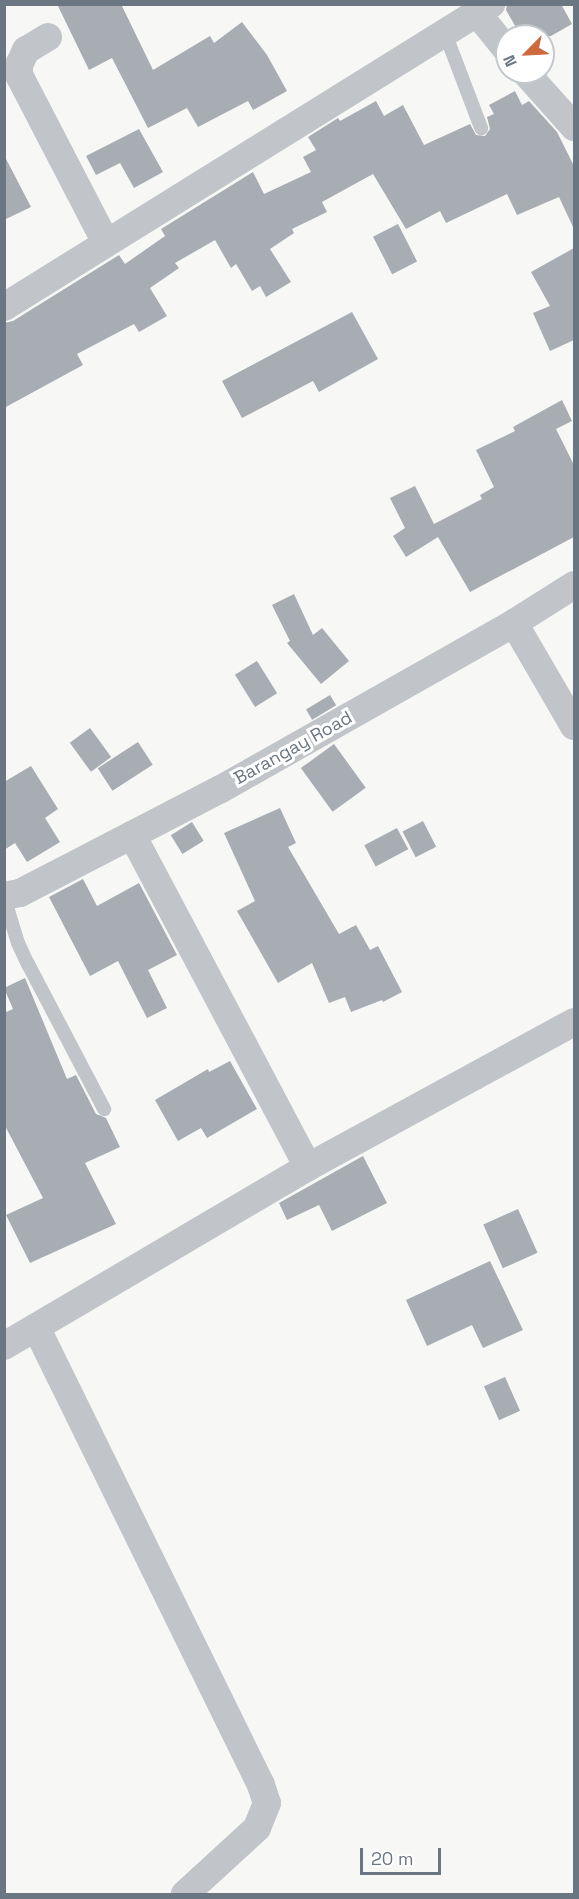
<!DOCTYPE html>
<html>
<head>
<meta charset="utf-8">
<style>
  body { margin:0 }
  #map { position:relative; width:579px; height:1899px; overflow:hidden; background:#f7f7f5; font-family:"Space Grotesk",sans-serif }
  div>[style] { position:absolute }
  .building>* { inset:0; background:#a7adb3; transform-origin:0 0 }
  .service>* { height:14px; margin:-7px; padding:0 7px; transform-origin:7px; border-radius:7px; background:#c1c4c8 }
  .minor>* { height:28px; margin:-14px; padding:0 14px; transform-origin:14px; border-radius:14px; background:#c1c4c8 }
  span { translate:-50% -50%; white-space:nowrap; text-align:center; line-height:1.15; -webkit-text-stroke:6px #fff; paint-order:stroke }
  .street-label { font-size:18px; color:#6a7682 }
  .frame { position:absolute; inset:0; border:6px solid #6a7682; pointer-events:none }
  .north { position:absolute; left:495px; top:24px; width:60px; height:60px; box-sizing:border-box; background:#fff; border:2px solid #c3c8cd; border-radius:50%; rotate:246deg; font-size:16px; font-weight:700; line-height:24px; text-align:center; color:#6a7682 }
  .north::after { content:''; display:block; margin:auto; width:21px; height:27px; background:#cd693f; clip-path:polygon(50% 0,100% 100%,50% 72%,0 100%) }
  .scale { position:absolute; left:360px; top:1848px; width:81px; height:27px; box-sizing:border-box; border:3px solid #6a7682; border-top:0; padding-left:8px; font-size:18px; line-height:21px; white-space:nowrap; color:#6a7682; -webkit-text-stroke:4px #fff; paint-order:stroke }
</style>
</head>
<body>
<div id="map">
  <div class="building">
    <div style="clip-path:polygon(57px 4px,121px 4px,153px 70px,210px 36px,214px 43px,242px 22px,267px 55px,287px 91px,253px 110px,248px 101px,198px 127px,187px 108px,148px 128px,112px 58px,89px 70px)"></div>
    <div style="clip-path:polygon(507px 4px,561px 4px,572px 24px,551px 36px,521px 36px,506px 10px)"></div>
    <div style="clip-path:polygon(515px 91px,522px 105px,529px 101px,557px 132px,574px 166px,574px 229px,559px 197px,517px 215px,507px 194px,446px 223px,440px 211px,406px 229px,373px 174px,322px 202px,327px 212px,292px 229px,294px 233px,270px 249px,291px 282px,266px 297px,260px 286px,252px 291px,236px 264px,231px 268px,215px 240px,175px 263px,179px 268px,150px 288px,167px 316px,139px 332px,134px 324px,77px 354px,83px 365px,4px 408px,4px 323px,13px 321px,119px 255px,125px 264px,165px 236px,161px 229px,253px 172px,264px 194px,311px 172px,303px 157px,316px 150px,308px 137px,338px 118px,340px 121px,376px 101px,384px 116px,403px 105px,424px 145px,470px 124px,476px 135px,485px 136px,490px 129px,487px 117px,494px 114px,489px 105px)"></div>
    <div style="clip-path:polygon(139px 129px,163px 172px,134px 188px,120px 163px,96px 175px,86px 156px)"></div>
    <div style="clip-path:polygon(4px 155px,31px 207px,4px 220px)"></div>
    <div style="left:398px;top:224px;width:42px;height:28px;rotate:63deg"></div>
    <div style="clip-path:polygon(574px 248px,574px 340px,550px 351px,533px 313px,550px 306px,531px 272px)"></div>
    <div style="clip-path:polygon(352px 312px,378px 359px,319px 392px,313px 381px,242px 418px,222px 381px)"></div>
    <div style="clip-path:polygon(562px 400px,572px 421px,556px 429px,574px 465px,574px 537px,470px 592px,438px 537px,406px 557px,393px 536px,405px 528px,390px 498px,415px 486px,434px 524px,482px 499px,480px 495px,494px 487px,476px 450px,515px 431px,513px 427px)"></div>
    <div style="clip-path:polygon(294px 594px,313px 635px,322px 628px,349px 661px,321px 684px,287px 643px,290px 641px,272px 605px)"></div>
    <div style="left:257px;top:661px;width:38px;height:26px;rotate:58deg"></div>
    <div style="left:330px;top:695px;width:12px;height:28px;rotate:59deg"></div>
    <div style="left:90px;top:728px;width:36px;height:25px;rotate:54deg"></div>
    <div style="left:138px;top:742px;width:27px;height:48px;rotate:57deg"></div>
    <div style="left:334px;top:744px;width:54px;height:41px;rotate:54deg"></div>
    <div style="clip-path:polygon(31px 766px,58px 809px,45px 818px,60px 842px,27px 862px,15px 843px,4px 850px,4px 782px)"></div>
    <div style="clip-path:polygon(280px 808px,296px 843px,288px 847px,339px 934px,356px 925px,370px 950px,378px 946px,402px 992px,383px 1002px,382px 1000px,351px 1012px,345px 997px,329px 1003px,312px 963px,278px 983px,237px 911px,255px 901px,224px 833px)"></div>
    <div style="left:423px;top:821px;width:29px;height:23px;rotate:63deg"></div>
    <div style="left:192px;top:822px;width:22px;height:25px;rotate:58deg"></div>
    <div style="left:397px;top:828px;width:24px;height:37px;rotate:62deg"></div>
    <div style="clip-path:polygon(83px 879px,97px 906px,139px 883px,177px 955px,148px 970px,167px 1008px,147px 1018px,118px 961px,90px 976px,49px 897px)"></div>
    <div style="clip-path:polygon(25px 978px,67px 1079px,76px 1075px,96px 1114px,106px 1118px,120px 1147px,85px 1163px,116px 1224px,30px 1263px,6px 1215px,43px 1198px,4px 1124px,4px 1013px,13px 1009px,4px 988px)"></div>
    <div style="clip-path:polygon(230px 1061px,257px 1109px,207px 1138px,201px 1128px,178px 1141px,155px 1100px,208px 1069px,209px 1072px)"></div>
    <div style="clip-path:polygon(363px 1156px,387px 1203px,332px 1231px,319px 1205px,287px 1220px,279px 1203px)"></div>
    <div style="left:518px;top:1209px;width:48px;height:38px;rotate:66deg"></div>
    <div style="clip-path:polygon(490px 1261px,523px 1330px,483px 1348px,472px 1325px,427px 1346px,406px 1300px)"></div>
    <div style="left:505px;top:1377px;width:37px;height:23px;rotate:66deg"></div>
  </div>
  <div class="service">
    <div style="left:445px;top:33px;width:102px;rotate:69.2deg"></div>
    <div style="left:4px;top:897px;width:48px;rotate:73.1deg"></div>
    <div style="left:18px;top:943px;width:23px;rotate:65deg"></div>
    <div style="left:28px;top:964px;width:164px;rotate:62.3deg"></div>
  </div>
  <div class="minor">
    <div style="left:477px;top:13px;width:48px;rotate:51deg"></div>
    <div style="left:48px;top:37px;width:26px;rotate:149deg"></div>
    <div style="left:26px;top:50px;width:17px;rotate:115deg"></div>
    <div style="left:19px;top:65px;width:10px;rotate:90deg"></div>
    <div style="left:19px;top:75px;width:189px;rotate:62.6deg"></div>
    <div style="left:525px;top:72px;width:74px;rotate:48.3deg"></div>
    <div style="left:4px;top:307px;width:574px;rotate:-31.89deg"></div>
    <div style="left:514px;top:623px;width:119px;rotate:59.8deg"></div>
    <div style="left:4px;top:896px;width:16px;rotate:-11deg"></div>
    <div style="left:20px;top:893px;width:226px;rotate:-27.4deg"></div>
    <div style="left:221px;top:789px;width:337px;rotate:-29.5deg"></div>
    <div style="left:514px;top:623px;width:71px;rotate:-32.3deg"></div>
    <div style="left:308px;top:1167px;width:303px;rotate:-28.6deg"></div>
    <div style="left:37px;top:1329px;width:508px;rotate:63.84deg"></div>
    <div style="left:261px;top:1785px;width:19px;rotate:72deg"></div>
    <div style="left:267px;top:1803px;width:27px;rotate:112deg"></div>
    <div style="left:257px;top:1828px;width:98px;rotate:137.5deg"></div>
    <div style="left:4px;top:1346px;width:353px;rotate:-30.5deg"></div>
    <div style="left:308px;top:1167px;width:376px;rotate:-117.9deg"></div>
  </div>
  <div class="street-label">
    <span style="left:293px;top:748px;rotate:-29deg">Barangay Road</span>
  </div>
  <div class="frame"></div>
  <div class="north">N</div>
  <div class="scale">20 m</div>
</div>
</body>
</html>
